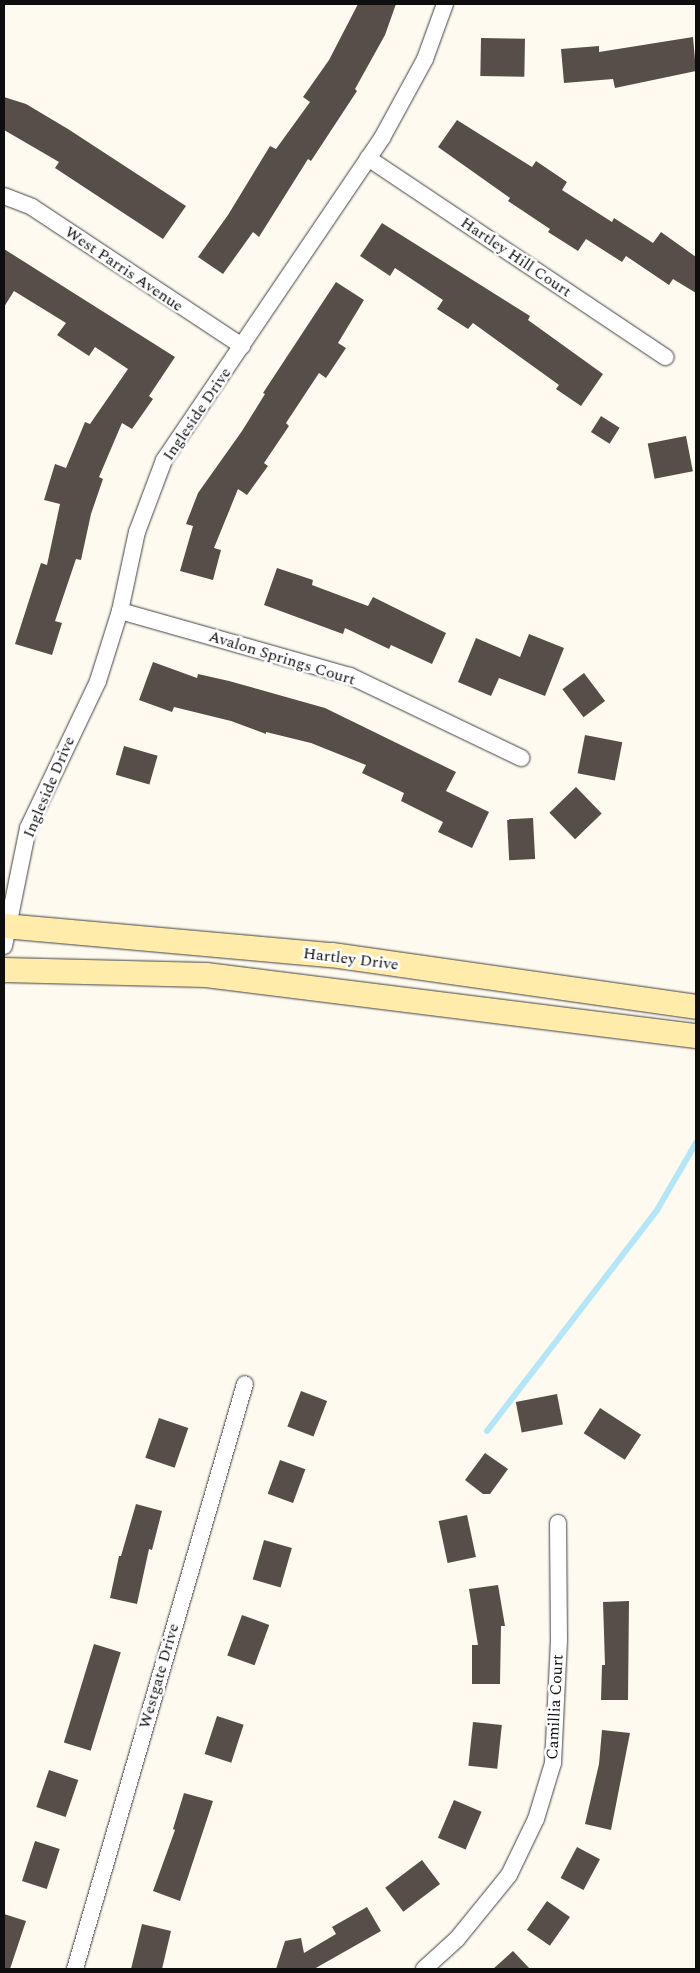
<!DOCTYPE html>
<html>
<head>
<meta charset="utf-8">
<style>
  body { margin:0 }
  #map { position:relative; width:700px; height:1973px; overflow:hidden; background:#fffaef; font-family:Spectral,serif }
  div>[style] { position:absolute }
  .stream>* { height:6px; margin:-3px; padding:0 3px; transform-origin:3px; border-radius:3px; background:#b3e6f8 }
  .building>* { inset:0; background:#574e4a; transform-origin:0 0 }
  .roads { filter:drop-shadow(0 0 1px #414141) drop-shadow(0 0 1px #414141) }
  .street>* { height:16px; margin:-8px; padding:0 8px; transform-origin:8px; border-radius:8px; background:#fff }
  .secondary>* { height:24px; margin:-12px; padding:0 12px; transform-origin:12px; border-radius:12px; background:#ffecaa }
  span { translate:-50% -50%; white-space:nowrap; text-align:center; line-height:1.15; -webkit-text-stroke:5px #fff; paint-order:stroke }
  .street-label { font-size:16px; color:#0e0e0e }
  .frame { position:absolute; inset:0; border:5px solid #0e0e0e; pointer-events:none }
</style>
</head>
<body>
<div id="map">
  <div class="stream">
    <div style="left:487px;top:1431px;width:279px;rotate:-52.4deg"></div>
    <div style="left:657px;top:1210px;width:78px;rotate:-59.8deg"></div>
  </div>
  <div class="building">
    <div style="clip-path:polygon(358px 4px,396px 4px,385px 35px,355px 89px,357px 91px,311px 161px,308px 159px,259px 237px,253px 232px,223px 274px,198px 257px,228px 215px,270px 146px,276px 149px,310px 102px,303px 97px,329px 60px)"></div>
    <div style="clip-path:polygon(693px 37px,696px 71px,615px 88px,613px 79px,564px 83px,561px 49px,599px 46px,599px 52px)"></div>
    <div style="left:481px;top:38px;width:44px;height:38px;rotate:1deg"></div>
    <div style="clip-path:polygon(4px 97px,26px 104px,68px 129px,186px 206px,163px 239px,55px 168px,59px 162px,4px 130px)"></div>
    <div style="clip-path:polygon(457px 120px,532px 167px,536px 161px,567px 182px,562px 190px,612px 222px,614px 218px,653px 243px,661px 232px,696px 257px,696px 293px,673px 279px,669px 285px,626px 256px,622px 262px,586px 239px,578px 251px,548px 232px,550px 229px,508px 201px,510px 198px,438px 147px)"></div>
    <div style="clip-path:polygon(382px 223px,530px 316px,528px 320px,603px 374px,581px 406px,556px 389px,559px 385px,473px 323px,468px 329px,437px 309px,443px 300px,395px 268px,390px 276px,360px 256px)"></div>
    <div style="clip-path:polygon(4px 249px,175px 357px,149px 396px,153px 399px,132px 429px,122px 423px,99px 477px,103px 479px,91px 514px,81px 560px,76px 559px,55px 621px,62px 623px,52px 655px,15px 644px,41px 563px,47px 565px,60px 504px,44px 500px,55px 464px,66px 468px,85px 422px,90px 424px,128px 369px,95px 347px,89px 356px,57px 335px,66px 323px,14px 291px,4px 307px)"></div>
    <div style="clip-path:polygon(336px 282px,364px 300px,338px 343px,346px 348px,326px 378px,319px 373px,286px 423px,289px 426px,264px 463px,268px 466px,247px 495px,238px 489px,214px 548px,221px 550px,213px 580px,180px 571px,193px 526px,186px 524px,198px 493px,242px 431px,265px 394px,263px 393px)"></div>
    <div style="left:601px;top:416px;width:22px;height:19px;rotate:32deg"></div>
    <div style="left:686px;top:436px;width:36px;height:39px;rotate:79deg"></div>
    <div style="clip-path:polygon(277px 568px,313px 580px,312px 585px,368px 606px,373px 597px,446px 633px,432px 664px,391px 645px,389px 649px,345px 628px,343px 634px,264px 605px)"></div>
    <div style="clip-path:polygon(529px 634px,564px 648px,545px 696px,499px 678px,491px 696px,458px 682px,476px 638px,520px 657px)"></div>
    <div style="clip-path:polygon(153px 662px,197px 678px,198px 674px,229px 681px,325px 708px,456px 772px,446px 791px,489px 812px,472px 848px,438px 832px,443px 822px,401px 801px,404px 793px,362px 773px,366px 765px,311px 743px,266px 732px,266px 734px,231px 721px,174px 707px,172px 712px,139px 700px)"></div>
    <div style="left:584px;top:673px;width:35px;height:27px;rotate:53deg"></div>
    <div style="left:585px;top:735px;width:38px;height:39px;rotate:11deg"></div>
    <div style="left:124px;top:746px;width:35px;height:30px;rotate:16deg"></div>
    <div style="left:576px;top:787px;width:37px;height:37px;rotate:46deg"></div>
    <div style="left:533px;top:818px;width:41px;height:26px;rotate:87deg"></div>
    <div style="left:301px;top:1391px;width:28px;height:38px;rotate:21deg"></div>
    <div style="left:557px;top:1394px;width:31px;height:42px;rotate:79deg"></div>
    <div style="left:600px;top:1408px;width:49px;height:30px;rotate:33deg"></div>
    <div style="left:159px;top:1418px;width:31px;height:42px;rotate:19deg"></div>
    <div style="clip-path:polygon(485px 1453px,508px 1469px,490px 1494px,483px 1494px,465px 1480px)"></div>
    <div style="left:280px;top:1460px;width:27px;height:36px;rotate:20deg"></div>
    <div style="clip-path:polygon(136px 1504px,162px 1511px,152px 1550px,149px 1549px,137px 1604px,110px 1598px,119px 1556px,121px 1556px)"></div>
    <div style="left:467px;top:1515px;width:43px;height:29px;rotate:78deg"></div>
    <div style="left:264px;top:1540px;width:29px;height:41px;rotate:16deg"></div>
    <div style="clip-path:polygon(498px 1585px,505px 1626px,501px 1626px,500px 1684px,472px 1684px,472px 1645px,478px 1645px,469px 1589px)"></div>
    <div style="clip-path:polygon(629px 1601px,628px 1700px,601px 1700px,602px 1665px,605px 1665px,603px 1602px)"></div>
    <div style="left:242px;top:1615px;width:29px;height:43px;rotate:20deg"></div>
    <div style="left:94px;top:1644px;width:28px;height:103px;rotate:17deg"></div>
    <div style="left:217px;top:1716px;width:28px;height:40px;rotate:18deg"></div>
    <div style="left:473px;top:1722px;width:29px;height:44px;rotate:6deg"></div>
    <div style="clip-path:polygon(602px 1730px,630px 1733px,611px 1830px,585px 1824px,599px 1764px)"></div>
    <div style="left:49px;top:1770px;width:31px;height:39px;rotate:19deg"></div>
    <div style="clip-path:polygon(184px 1793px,213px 1801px,180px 1901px,153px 1891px,175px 1830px,173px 1829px)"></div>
    <div style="left:454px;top:1800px;width:30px;height:41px;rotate:23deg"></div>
    <div style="left:35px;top:1841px;width:26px;height:42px;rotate:18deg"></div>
    <div style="left:577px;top:1847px;width:26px;height:35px;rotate:28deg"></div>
    <div style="left:422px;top:1860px;width:30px;height:46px;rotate:53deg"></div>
    <div style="left:547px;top:1901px;width:28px;height:35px;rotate:35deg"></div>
    <div style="clip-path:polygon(367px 1907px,381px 1931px,314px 1969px,276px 1969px,285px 1941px,301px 1938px,304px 1953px,336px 1934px,332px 1927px)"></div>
    <div style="clip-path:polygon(4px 1914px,26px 1921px,10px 1969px,4px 1969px)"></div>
    <div style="clip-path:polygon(142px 1924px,171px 1931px,162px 1969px,131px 1969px)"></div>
    <div style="clip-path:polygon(513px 1951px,530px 1969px,493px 1969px)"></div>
  </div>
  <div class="roads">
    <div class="street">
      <div style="left:368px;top:158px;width:358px;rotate:33.8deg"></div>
      <div style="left:4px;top:196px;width:30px;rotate:21deg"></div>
      <div style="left:32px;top:207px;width:252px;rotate:33.5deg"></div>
      <div style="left:120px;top:611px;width:239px;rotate:15.8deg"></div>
      <div style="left:350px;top:676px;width:190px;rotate:25.6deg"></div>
      <div style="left:4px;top:946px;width:120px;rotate:-78.5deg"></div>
      <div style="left:28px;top:828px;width:163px;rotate:-64.5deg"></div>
      <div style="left:98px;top:681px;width:73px;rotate:-72.6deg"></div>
      <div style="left:120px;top:611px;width:81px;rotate:-77.9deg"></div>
      <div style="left:137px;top:532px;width:77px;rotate:-69.4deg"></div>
      <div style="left:164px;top:460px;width:389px;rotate:-55.9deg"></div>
      <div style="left:382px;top:138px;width:90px;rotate:-61.4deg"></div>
      <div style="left:425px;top:59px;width:59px;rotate:-70deg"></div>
      <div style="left:75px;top:1969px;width:609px;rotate:-73.8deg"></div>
      <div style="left:424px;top:1969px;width:45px;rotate:-42.3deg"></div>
      <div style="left:457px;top:1939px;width:82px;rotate:-50.9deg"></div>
      <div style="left:509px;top:1875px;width:62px;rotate:-64.3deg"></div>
      <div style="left:536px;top:1819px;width:59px;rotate:-73.1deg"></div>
      <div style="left:553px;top:1763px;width:123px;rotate:-87.2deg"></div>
      <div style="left:559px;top:1640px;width:117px;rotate:-90.5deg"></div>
    </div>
    <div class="secondary">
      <div style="left:4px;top:926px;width:329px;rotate:5.1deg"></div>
      <div style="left:332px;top:955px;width:368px;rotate:8.1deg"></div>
      <div style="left:4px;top:970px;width:202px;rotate:1.4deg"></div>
      <div style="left:206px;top:975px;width:494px;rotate:7.1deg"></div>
    </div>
  </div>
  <div class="street-label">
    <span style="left:516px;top:257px;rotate:34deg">Hartley Hill Court</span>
    <span style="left:124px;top:269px;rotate:34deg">West Parris Avenue</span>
    <span style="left:197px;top:414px;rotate:-56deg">Ingleside Drive</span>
    <span style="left:282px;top:658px;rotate:17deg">Avalon Springs Court</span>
    <span style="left:49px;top:787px;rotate:-67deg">Ingleside Drive</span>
    <span style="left:351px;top:959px;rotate:7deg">Hartley Drive</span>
    <span style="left:159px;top:1676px;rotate:-74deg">Westgate Drive</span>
    <span style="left:555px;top:1707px;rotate:-87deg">Camillia Court</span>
  </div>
  <div class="frame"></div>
</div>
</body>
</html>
